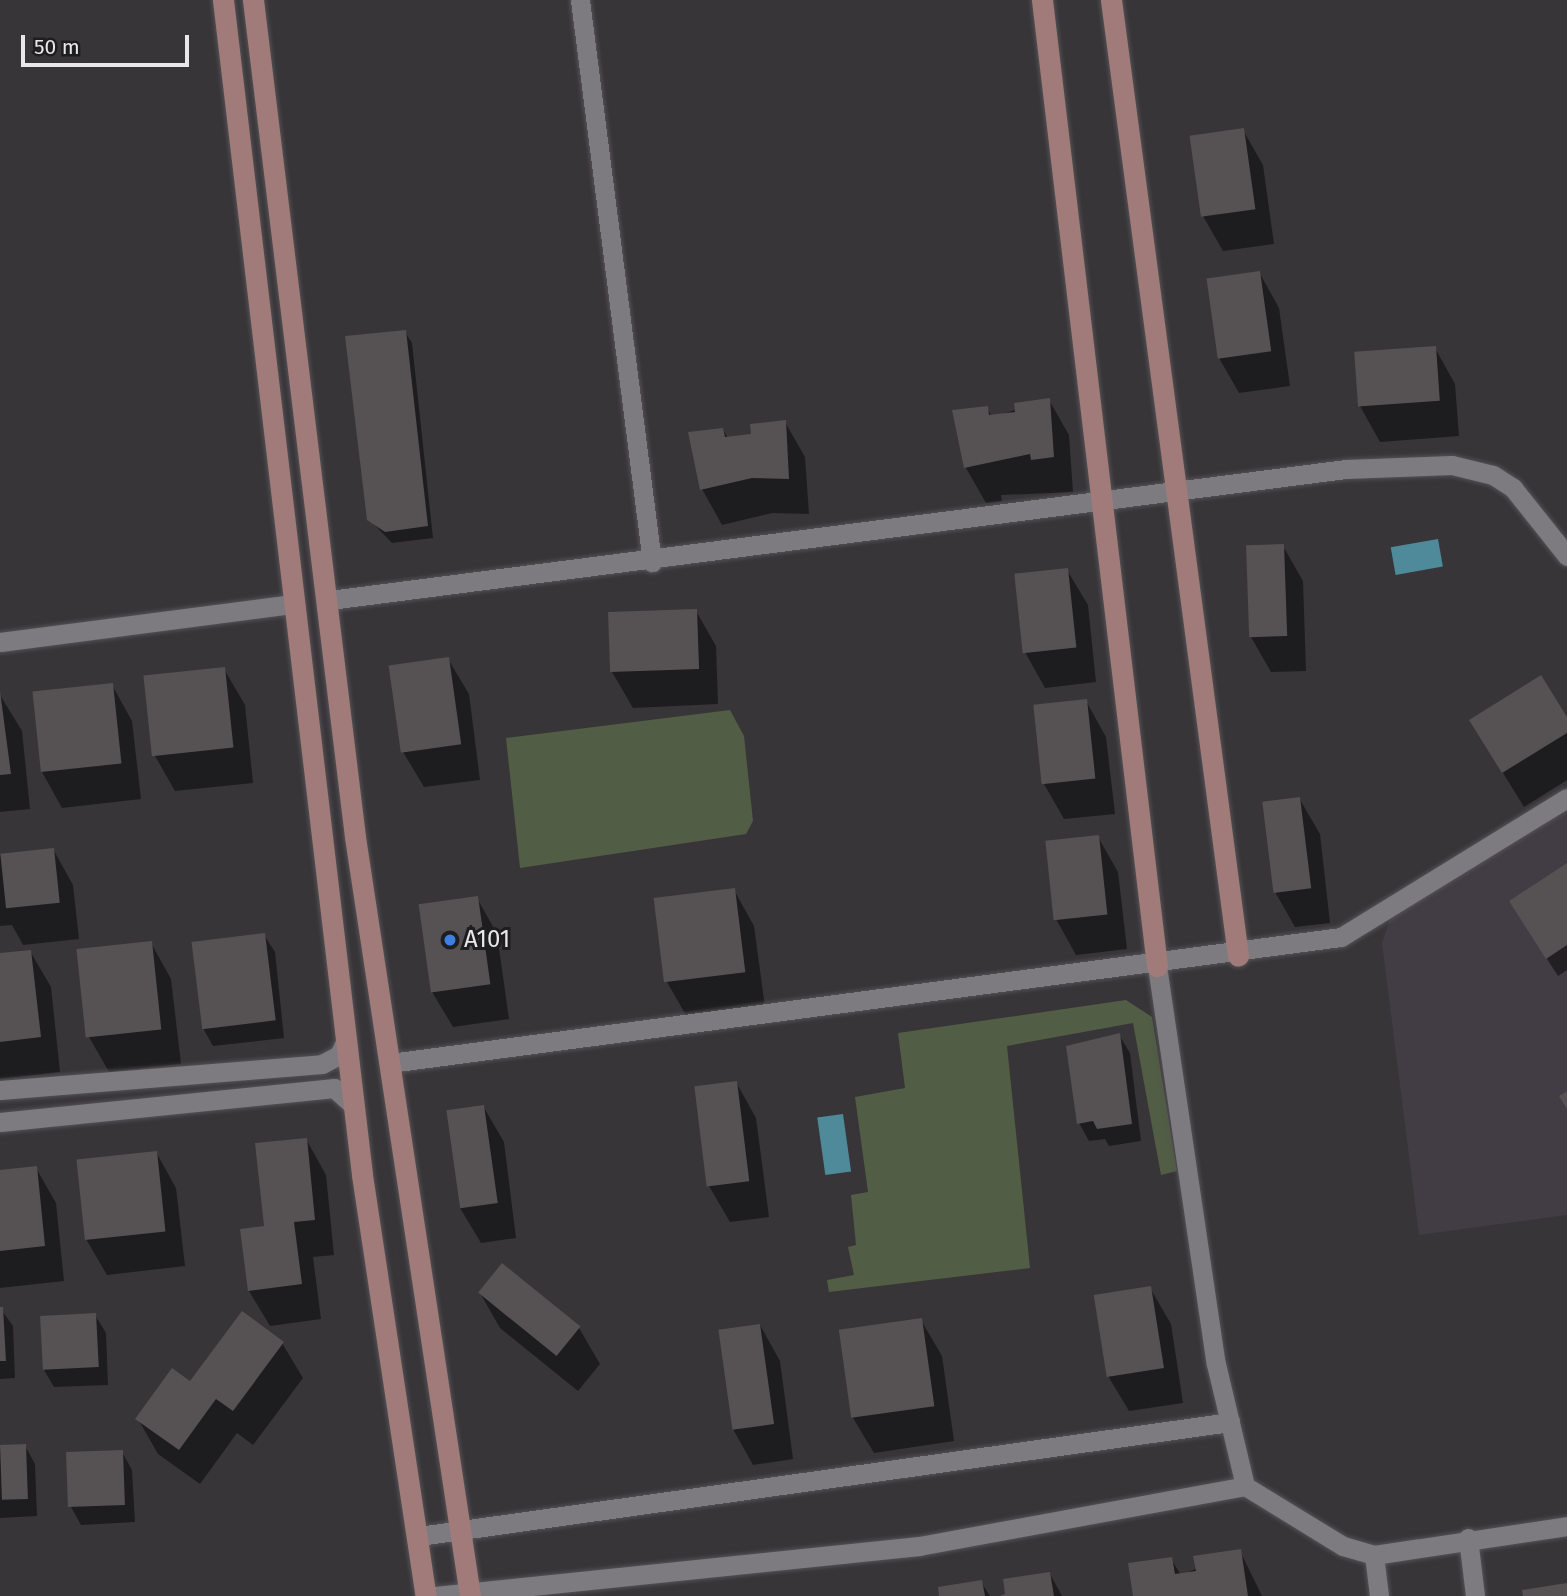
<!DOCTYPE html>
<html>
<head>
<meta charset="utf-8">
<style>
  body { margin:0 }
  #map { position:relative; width:1567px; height:1596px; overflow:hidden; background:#383539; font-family:"Fira Sans",sans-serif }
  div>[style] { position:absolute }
  .built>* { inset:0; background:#423c45 }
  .green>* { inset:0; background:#525d45 }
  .water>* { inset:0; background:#4f8a9a; transform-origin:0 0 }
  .shadow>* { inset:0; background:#0007 }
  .building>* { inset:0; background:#565153; transform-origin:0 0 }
  .roads { filter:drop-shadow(0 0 2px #545255) drop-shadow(0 0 2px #545255) }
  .street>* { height:19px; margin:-9.5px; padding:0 9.5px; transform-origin:9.5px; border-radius:9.5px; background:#7e7b80 }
  .secondary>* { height:21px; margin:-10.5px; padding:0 10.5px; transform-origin:10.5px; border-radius:10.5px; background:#a07b79 }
  .dots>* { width:19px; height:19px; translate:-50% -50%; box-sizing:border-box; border:4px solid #1e1d1f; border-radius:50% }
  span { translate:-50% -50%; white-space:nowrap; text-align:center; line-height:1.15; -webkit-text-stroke:6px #1e1d1f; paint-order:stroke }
  .poi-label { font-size:24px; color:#e9e7ea }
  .left { translate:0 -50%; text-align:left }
  .scale { position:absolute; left:21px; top:35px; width:168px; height:32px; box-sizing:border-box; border:4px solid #e9e7ea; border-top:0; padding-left:9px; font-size:21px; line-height:24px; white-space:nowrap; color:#e9e7ea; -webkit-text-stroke:5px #1e1d1f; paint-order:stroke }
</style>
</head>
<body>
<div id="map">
  <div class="built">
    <div style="clip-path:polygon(1567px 807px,1567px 1215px,1419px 1235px,1382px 943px,1391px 916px)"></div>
  </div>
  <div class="green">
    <div style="clip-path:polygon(730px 710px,744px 736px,753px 821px,746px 834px,520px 868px,506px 738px)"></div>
    <div style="clip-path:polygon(1126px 1000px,1152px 1017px,1177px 1171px,1161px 1175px,1133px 1023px,1007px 1046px,1030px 1268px,829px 1292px,827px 1280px,854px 1275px,848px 1247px,856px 1245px,851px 1195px,868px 1192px,855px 1097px,905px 1088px,898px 1033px)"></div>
  </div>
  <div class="water">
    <div style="left:1438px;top:539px;width:28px;height:48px;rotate:80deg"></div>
    <div style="left:843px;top:1114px;width:58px;height:26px;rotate:82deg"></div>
  </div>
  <div class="shadow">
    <div style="clip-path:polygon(1243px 130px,1263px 165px,1274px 244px,1223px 251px,1203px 216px)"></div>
    <div style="clip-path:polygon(1259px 272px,1279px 308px,1290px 386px,1239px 393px,1219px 358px)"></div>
    <div style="clip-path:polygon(405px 332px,412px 343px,433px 538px,392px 543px,369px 519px)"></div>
    <div style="clip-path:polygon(1435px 348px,1455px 384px,1459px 436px,1380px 442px,1360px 406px)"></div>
    <div style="clip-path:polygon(1049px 400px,1069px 435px,1073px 492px,1001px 495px,1002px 501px,986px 503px,966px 468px,987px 408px,992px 417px)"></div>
    <div style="clip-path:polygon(785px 422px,805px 457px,809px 514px,772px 513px,722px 525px,702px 489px,723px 430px,728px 438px,753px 435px)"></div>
    <div style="clip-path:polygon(1283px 546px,1303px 581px,1306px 671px,1271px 672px,1251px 637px)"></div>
    <div style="clip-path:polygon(1067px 570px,1088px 605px,1096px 682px,1045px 688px,1025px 652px)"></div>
    <div style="clip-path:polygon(696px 611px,716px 646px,718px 704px,633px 708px,612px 672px)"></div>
    <div style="clip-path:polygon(448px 659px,469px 694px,480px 780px,424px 787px,403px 752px)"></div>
    <div style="clip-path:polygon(224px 669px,245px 705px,253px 783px,175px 791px,155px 756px)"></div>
    <div style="clip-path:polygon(112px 685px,132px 721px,141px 799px,62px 808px,42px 772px)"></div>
    <div style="clip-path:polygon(0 695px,22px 731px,30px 809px,0 812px)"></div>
    <div style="clip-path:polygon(1086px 701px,1106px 737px,1115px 814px,1064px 819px,1044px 784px)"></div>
    <div style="clip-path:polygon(1567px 720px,1567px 780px,1524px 807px,1492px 755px)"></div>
    <div style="clip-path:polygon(1299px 798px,1320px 834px,1330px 923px,1295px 927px,1275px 892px,1264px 803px)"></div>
    <div style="clip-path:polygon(1098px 837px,1118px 872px,1127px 949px,1076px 955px,1056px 919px)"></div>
    <div style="clip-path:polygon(53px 849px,73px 885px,79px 939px,23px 945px,12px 925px,0 926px,0 855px)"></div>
    <div style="clip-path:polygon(1567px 865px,1567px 970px,1558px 976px,1521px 919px)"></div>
    <div style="clip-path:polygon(734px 890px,754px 926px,765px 1007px,687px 1017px,667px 982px)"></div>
    <div style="clip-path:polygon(477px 898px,497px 934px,509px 1019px,453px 1027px,432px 992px)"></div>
    <div style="clip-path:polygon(264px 935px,275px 952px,284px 1038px,213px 1046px,203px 1028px)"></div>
    <div style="clip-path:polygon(151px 943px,171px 979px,181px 1064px,109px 1072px,89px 1037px)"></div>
    <div style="clip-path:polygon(30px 951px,51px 987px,60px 1072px,0 1079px,0 955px)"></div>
    <div style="clip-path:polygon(1119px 1035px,1130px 1053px,1141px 1141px,1109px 1146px,1105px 1139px,1089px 1141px,1079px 1123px)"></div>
    <div style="clip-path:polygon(736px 1082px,756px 1118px,769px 1217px,730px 1222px,709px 1186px)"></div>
    <div style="clip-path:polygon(483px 1106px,504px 1142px,516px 1238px,481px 1243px,460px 1208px)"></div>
    <div style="clip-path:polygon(306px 1139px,326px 1175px,334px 1255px,313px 1257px,321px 1319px,270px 1326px,249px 1291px,266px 1228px)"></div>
    <div style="clip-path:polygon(156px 1152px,176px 1188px,185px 1266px,107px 1275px,86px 1239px)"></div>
    <div style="clip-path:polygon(36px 1168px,56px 1203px,64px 1281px,0 1288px,0 1172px)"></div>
    <div style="clip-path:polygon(502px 1266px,579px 1328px,600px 1364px,578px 1391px,500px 1328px,480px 1293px)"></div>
    <div style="clip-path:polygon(1150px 1288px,1171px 1324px,1183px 1403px,1129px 1411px,1108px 1376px)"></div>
    <div style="clip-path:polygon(0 1308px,13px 1326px,15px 1378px,0 1379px)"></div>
    <div style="clip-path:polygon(95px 1315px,106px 1333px,108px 1385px,54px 1387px,44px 1370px)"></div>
    <div style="clip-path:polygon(921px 1320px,942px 1356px,954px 1441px,874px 1453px,853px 1418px)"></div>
    <div style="clip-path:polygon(760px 1325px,780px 1361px,793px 1459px,753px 1465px,733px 1429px)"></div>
    <div style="clip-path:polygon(282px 1343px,303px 1378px,253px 1445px,237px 1433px,200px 1484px,158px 1454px,138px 1419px,191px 1383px)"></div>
    <div style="clip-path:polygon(25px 1446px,35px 1464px,37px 1516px,0 1518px,0 1447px)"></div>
    <div style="clip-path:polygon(122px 1452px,132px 1470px,135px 1522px,81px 1525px,71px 1507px)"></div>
    <div style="clip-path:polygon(1240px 1551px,1262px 1596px,1135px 1596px,1171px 1559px,1181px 1575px)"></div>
    <div style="clip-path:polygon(1050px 1574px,1062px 1596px,1001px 1596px)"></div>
    <div style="clip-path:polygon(981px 1582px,990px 1596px,941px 1596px)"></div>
  </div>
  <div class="building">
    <div style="left:1244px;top:128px;width:82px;height:55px;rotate:82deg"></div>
    <div style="left:1260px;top:271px;width:81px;height:54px;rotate:82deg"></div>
    <div style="clip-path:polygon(406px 330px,428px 526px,385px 532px,367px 520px,345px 336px)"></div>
    <div style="left:1436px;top:346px;width:55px;height:82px;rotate:86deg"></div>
    <div style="clip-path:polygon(1050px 398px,1054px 457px,1031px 460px,1030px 454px,964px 468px,952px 410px,988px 406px,989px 415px,1015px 412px,1014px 403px)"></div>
    <div style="clip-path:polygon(786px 420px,789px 479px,752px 478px,700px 490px,688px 432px,723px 428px,725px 437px,751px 434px,750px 424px)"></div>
    <div style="left:1284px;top:544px;width:92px;height:38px;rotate:88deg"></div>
    <div style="left:1068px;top:568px;width:80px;height:54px;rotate:84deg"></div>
    <div style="left:697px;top:609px;width:60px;height:89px;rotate:88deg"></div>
    <div style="left:449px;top:657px;width:88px;height:61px;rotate:82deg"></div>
    <div style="left:225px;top:667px;width:81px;height:82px;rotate:84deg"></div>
    <div style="clip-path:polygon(1541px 675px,1567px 717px,1567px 733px,1502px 773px,1469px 720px)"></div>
    <div style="left:113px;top:683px;width:81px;height:81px;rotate:84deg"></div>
    <div style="clip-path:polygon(0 691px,11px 774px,0 775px)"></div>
    <div style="left:1087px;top:699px;width:80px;height:54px;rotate:84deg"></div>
    <div style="left:1300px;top:797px;width:92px;height:38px;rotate:83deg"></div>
    <div style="left:1099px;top:835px;width:80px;height:54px;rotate:84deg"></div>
    <div style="left:54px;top:848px;width:55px;height:54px;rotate:84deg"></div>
    <div style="clip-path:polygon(1567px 863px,1567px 945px,1546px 959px,1509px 901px)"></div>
    <div style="left:735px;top:888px;width:85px;height:82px;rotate:83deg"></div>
    <div style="left:478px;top:896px;width:89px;height:60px;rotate:82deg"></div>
    <div style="left:265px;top:933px;width:88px;height:74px;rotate:83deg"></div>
    <div style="left:152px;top:941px;width:89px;height:76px;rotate:84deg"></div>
    <div style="clip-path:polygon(31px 950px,41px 1037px,0 1042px,0 953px)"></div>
    <div style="clip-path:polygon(1120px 1033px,1132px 1124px,1097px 1129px,1093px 1121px,1077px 1124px,1066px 1046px)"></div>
    <div style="left:737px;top:1081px;width:101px;height:43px;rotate:83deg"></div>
    <div style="clip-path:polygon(1567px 1091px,1567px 1109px,1559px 1096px)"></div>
    <div style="left:484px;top:1105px;width:99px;height:38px;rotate:82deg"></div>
    <div style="clip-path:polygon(307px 1138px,315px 1220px,294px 1222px,302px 1284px,248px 1291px,240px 1229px,264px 1226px,255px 1143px)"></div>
    <div style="left:157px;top:1151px;width:81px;height:81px;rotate:84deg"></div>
    <div style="clip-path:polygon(37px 1166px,45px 1246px,0 1251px,0 1170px)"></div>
    <div style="left:502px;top:1263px;width:101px;height:38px;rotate:39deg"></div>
    <div style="left:1151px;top:1286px;width:83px;height:58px;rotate:81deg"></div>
    <div style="clip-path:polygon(0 1307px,3px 1307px,6px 1361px,0 1361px)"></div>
    <div style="clip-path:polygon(242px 1311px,284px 1342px,233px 1411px,216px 1399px,179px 1450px,135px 1419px,172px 1368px,190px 1381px)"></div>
    <div style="left:96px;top:1313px;width:54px;height:56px;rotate:87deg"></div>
    <div style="left:922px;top:1318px;width:89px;height:84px;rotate:82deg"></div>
    <div style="left:760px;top:1324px;width:101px;height:42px;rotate:82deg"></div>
    <div style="left:26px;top:1444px;width:55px;height:26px;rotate:88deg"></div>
    <div style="left:123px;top:1450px;width:55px;height:57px;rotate:88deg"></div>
    <div style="clip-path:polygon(1241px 1549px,1248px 1596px,1133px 1596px,1128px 1563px,1172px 1557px,1175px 1574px,1196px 1571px,1193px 1556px)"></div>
    <div style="clip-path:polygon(1050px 1572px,1054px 1596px,1000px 1596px,1005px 1594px,1003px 1579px)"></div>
    <div style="clip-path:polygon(982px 1580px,985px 1596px,939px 1596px,938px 1587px)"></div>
    <div style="clip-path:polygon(1567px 1583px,1567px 1596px,1523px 1596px,1522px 1590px)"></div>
  </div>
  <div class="roads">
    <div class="street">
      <div style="left:580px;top:0;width:567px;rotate:82.7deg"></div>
      <div style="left:330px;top:600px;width:1024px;rotate:-7.35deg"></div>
      <div style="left:1346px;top:469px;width:106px;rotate:-2.2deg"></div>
      <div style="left:1452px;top:465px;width:42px;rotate:13.7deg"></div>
      <div style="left:1493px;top:475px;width:24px;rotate:33deg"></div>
      <div style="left:1513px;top:488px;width:87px;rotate:51.5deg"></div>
      <div style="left:0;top:642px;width:296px;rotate:-7.4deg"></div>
      <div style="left:1157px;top:966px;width:402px;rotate:81.6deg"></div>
      <div style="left:1216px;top:1364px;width:125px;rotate:76.6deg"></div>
      <div style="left:390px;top:1063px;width:959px;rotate:-7.55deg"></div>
      <div style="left:1341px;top:937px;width:265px;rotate:-31.6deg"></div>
      <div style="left:0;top:1090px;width:323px;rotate:-4.6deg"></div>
      <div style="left:322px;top:1064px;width:19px;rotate:-28deg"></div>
      <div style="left:339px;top:1055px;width:17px;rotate:-65deg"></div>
      <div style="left:0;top:1122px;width:336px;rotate:-5.8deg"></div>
      <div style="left:334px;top:1088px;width:27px;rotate:42deg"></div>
      <div style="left:419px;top:1536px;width:819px;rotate:-8deg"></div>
      <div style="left:1468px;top:1538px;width:58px;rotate:83.1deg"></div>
      <div style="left:1374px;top:1555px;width:41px;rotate:83deg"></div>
      <div style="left:435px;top:1596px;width:487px;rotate:-5.9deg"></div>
      <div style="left:919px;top:1546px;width:331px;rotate:-10.4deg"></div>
      <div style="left:1245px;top:1486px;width:115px;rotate:31.5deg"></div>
      <div style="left:1343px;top:1546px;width:32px;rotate:16deg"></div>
      <div style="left:1374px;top:1555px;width:195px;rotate:-8.5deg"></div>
    </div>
    <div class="secondary">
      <div style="left:223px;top:0;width:1183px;rotate:83.25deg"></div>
      <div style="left:362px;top:1175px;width:426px;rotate:81.4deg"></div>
      <div style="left:253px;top:0;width:843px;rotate:83.05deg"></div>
      <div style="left:355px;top:837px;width:768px;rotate:81.38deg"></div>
      <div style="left:1042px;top:0;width:973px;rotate:83.21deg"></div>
      <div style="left:1111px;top:0;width:964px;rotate:82.43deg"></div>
    </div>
  </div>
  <div class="dots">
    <div style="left:450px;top:940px;background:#3f7fe0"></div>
  </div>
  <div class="poi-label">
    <span class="left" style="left:464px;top:940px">A101</span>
  </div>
  <div class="scale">50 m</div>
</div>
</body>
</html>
